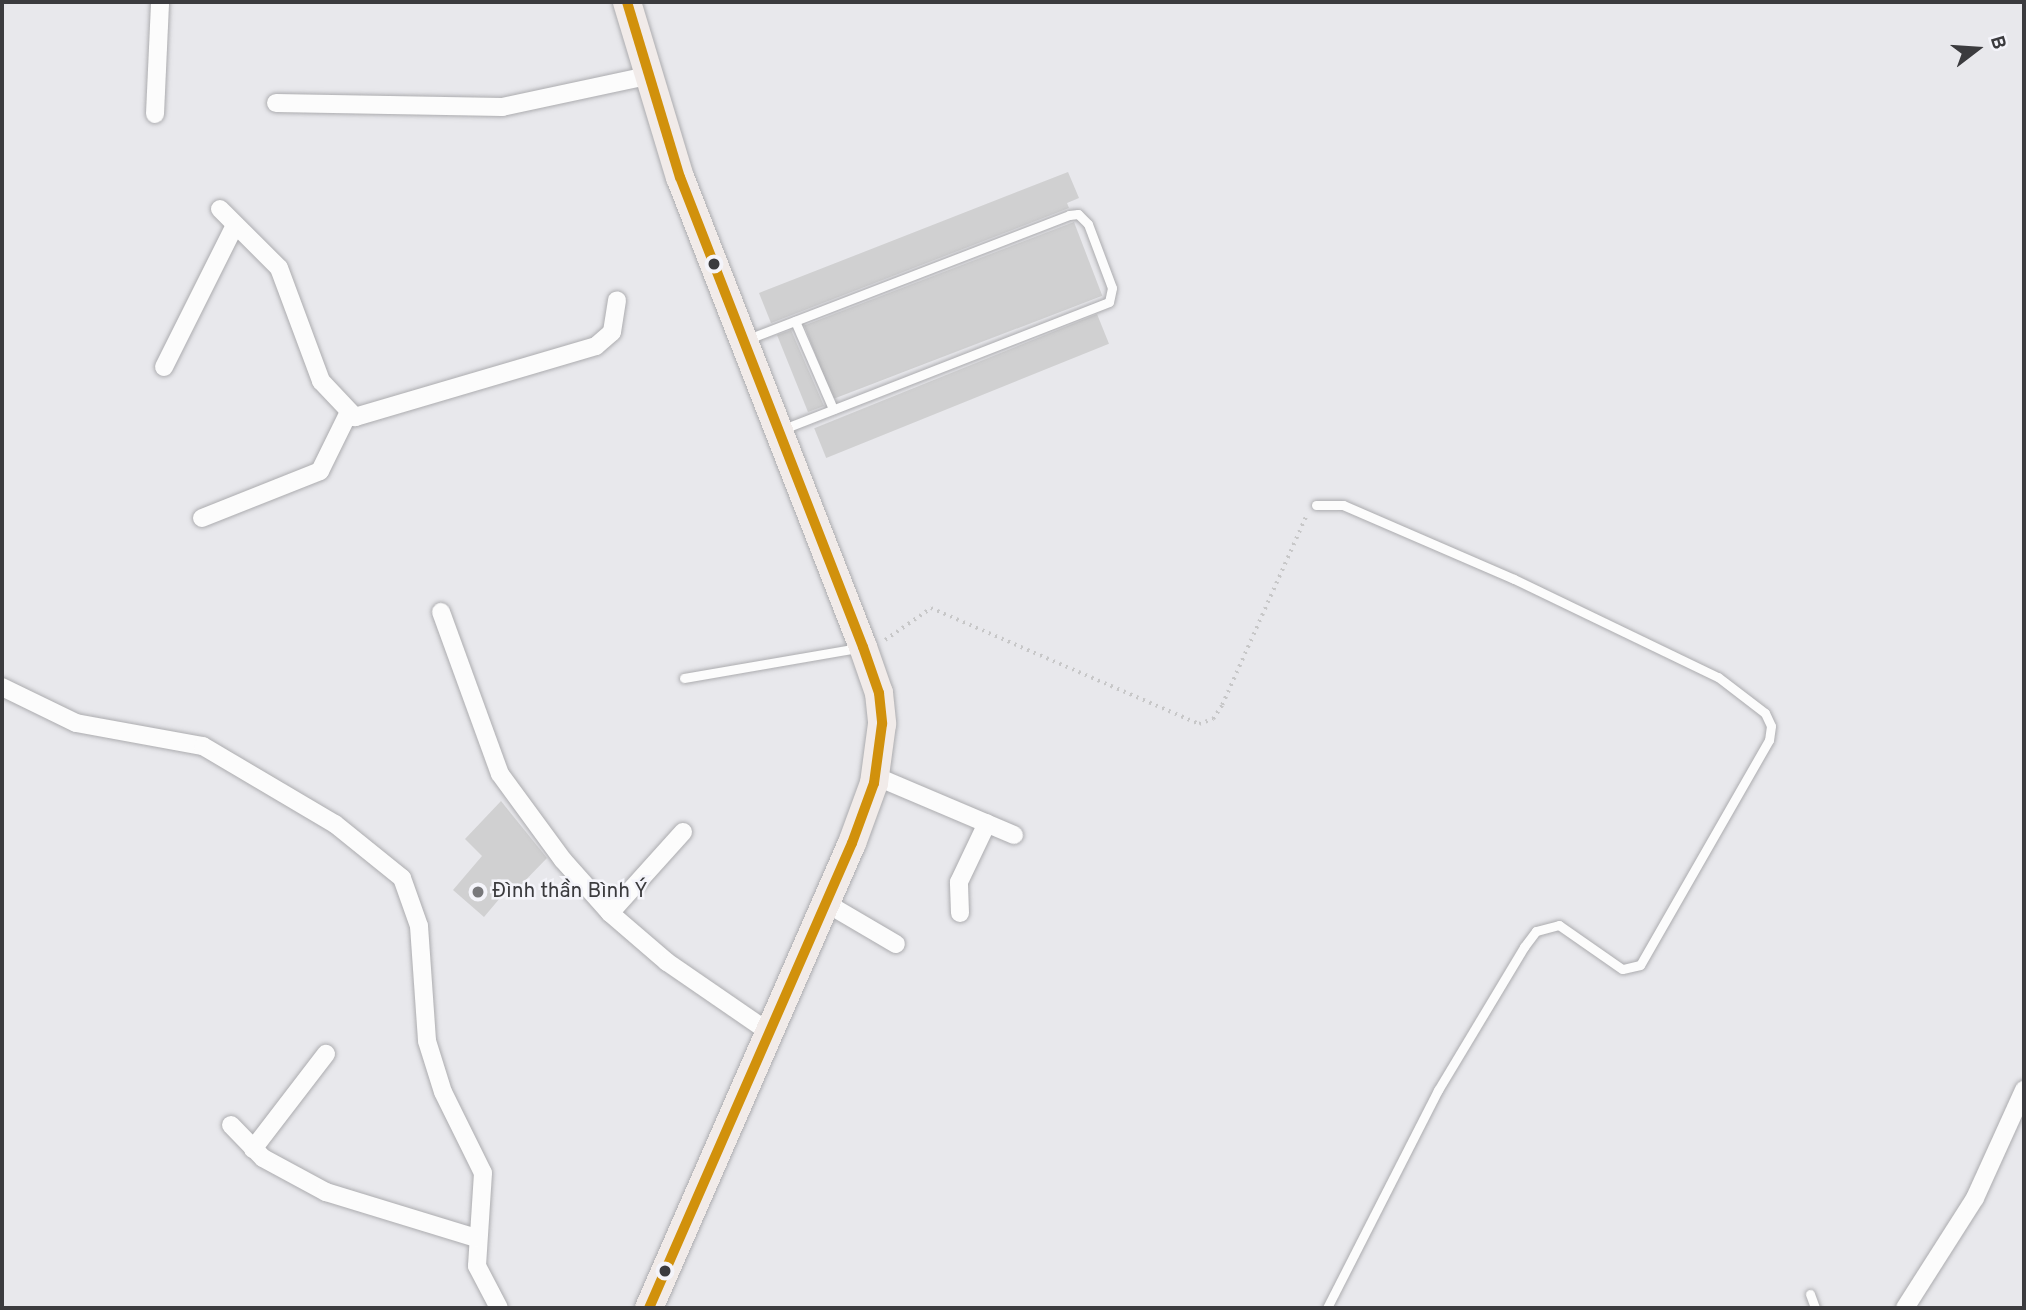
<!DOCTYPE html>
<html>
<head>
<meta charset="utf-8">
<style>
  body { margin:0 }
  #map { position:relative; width:2026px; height:1310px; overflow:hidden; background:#e8e8ec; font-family:Overpass,sans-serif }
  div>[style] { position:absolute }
  .building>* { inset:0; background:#d0d0d1; transform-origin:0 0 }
  .path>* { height:3.5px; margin-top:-1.75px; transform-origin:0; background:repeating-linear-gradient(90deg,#c7c7c8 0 2px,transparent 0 7px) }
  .roads { filter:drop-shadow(0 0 2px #acacaf) drop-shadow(0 0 2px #acacaf) }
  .service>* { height:9px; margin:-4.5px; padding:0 4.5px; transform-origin:4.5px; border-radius:4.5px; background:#fcfcfc }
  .minor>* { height:18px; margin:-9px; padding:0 9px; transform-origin:9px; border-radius:9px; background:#fcfcfc }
  .primary>* { height:28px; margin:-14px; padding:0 14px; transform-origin:14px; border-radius:14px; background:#f1ebe9 }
  .bus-1>* { height:10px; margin:-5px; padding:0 5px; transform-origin:5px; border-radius:5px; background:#d1910c }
  .dots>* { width:19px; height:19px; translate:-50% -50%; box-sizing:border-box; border:4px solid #f4f4fa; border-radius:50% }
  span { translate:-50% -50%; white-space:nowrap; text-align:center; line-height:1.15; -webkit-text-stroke:5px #f4f4fa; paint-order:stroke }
  .poi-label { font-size:21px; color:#3b3b3e }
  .left { translate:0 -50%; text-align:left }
  .frame { position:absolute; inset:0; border:4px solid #3b3b3e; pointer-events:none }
  .north { position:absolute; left:1942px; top:14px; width:70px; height:70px; -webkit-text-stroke:5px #f4f4fa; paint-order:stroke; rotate:73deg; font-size:19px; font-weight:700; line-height:28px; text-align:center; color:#3b3b3e }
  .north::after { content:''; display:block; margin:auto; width:24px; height:32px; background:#3b3b3e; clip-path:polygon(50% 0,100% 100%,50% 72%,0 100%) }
</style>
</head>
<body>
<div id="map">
  <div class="building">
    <div style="clip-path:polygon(1068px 172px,1079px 198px,1067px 203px,1069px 208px,771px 323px,759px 293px)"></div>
    <div style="left:1074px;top:222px;width:79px;height:289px;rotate:69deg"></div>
    <div style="left:1097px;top:314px;width:32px;height:305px;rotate:68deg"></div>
    <div style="clip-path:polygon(791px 330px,824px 406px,808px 412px,777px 335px)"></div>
    <div style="clip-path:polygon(501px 801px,547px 858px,517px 889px,512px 884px,484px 917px,453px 890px,482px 856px,465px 839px)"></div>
  </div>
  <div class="path">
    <div style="left:885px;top:640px;width:56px;rotate:-34.8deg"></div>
    <div style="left:931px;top:608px;width:292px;rotate:23.4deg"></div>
    <div style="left:1199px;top:724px;width:15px;rotate:-20deg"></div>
    <div style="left:1213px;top:719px;width:17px;rotate:-57deg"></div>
    <div style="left:1222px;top:705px;width:209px;rotate:-66deg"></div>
  </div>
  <div class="roads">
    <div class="service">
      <div style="left:795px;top:321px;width:96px;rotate:66.6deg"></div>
      <div style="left:748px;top:339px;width:344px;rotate:-21.1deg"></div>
      <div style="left:1069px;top:215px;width:9px;rotate:-6deg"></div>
      <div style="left:1078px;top:214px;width:14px;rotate:45deg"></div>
      <div style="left:1088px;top:224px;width:68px;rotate:69.4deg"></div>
      <div style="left:1112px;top:288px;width:14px;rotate:102deg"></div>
      <div style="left:1109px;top:302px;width:350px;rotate:158.7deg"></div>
      <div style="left:1316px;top:505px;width:27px"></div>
      <div style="left:1343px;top:505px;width:186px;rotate:23.4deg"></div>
      <div style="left:1514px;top:579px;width:226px;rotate:25.7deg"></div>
      <div style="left:1718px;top:677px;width:59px;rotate:37.5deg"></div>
      <div style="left:1765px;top:713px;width:14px;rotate:65deg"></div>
      <div style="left:1771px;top:726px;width:14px;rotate:98deg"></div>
      <div style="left:1769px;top:740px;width:259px;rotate:119.8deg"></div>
      <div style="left:1640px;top:965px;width:18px;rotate:167deg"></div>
      <div style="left:1622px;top:969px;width:77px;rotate:-145.1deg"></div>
      <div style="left:1559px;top:925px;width:24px;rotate:165deg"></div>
      <div style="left:1536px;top:931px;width:20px;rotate:127deg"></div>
      <div style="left:1524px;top:947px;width:167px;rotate:121deg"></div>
      <div style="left:1438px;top:1090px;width:245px;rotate:117deg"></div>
      <div style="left:684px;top:678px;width:177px;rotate:-9.8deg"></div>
      <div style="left:1810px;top:1294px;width:15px;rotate:70deg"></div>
    </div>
    <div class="minor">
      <div style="left:276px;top:103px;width:226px;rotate:1deg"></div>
      <div style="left:502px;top:107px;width:147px;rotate:-12.1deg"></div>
      <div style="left:155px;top:114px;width:112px;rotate:-87.4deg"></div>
      <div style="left:220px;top:209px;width:83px;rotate:45deg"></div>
      <div style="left:279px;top:268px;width:121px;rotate:69.6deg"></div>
      <div style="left:321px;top:381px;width:50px;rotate:46.6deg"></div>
      <div style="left:355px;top:417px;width:251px;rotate:-16.4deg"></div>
      <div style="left:596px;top:346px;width:21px;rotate:-41deg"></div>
      <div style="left:612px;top:332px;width:32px;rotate:-81deg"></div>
      <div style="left:164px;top:367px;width:159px;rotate:-63.4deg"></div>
      <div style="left:202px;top:518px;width:127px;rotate:-21.7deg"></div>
      <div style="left:320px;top:471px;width:64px;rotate:-63.8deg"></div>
      <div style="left:441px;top:612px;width:172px;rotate:70deg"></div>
      <div style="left:500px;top:774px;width:107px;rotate:53.8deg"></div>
      <div style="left:563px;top:860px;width:71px;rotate:48.4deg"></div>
      <div style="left:2px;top:687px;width:82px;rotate:25.9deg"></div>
      <div style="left:76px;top:723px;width:129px;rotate:10.3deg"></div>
      <div style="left:203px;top:746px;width:153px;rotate:30.6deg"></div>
      <div style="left:335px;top:824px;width:86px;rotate:38.9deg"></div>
      <div style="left:402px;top:878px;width:51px;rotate:70.5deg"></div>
      <div style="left:419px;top:926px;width:115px;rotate:86deg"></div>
      <div style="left:427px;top:1041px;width:53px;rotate:72.6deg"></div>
      <div style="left:443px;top:1092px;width:90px;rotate:63.7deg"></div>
      <div style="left:483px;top:1173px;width:93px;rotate:93.7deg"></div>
      <div style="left:477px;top:1266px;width:47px;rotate:62.4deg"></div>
      <div style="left:875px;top:776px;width:151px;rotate:23deg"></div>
      <div style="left:683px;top:832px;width:109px;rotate:132deg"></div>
      <div style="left:610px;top:913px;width:75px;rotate:40.7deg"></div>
      <div style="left:667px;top:962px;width:124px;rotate:34.5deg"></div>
      <div style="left:826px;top:903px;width:81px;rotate:30.4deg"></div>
      <div style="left:960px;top:913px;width:31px;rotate:-92deg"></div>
      <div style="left:959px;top:882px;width:65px;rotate:-64.6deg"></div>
      <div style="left:231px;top:1125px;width:46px;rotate:45.9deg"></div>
      <div style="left:263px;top:1158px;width:72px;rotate:28.4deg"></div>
      <div style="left:326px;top:1192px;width:157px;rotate:17deg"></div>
      <div style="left:253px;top:1149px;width:120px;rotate:-52.5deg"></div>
      <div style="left:1905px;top:1308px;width:130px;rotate:-57.5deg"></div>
      <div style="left:1975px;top:1198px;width:119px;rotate:-65.6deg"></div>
    </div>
    <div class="primary">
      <div style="left:627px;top:2px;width:183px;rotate:73.2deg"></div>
      <div style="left:680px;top:177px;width:504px;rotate:68.73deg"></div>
      <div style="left:863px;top:647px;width:49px;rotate:70.8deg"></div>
      <div style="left:879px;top:693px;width:31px;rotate:84deg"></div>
      <div style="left:882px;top:724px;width:60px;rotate:97.7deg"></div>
      <div style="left:874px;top:783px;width:64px;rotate:110.1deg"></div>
      <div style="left:852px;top:843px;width:507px;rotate:113.58deg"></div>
    </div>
  </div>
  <div class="bus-1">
    <div style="left:627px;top:2px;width:183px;rotate:73.2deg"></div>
    <div style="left:680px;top:177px;width:504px;rotate:68.73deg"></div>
    <div style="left:863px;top:647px;width:49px;rotate:70.8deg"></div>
    <div style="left:879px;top:693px;width:31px;rotate:84deg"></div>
    <div style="left:882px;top:724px;width:60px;rotate:97.7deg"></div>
    <div style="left:874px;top:783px;width:64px;rotate:110.1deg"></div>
    <div style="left:852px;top:843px;width:507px;rotate:113.58deg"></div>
  </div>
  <div class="dots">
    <div style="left:714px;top:264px;background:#3b3b3e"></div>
    <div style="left:478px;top:892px;background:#78787b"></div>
    <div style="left:665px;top:1271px;background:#3b3b3e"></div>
  </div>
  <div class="poi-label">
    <span class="left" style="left:492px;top:892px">Đình thần Bình Ý</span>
  </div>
  <div class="frame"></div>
  <div class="north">B</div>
</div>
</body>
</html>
